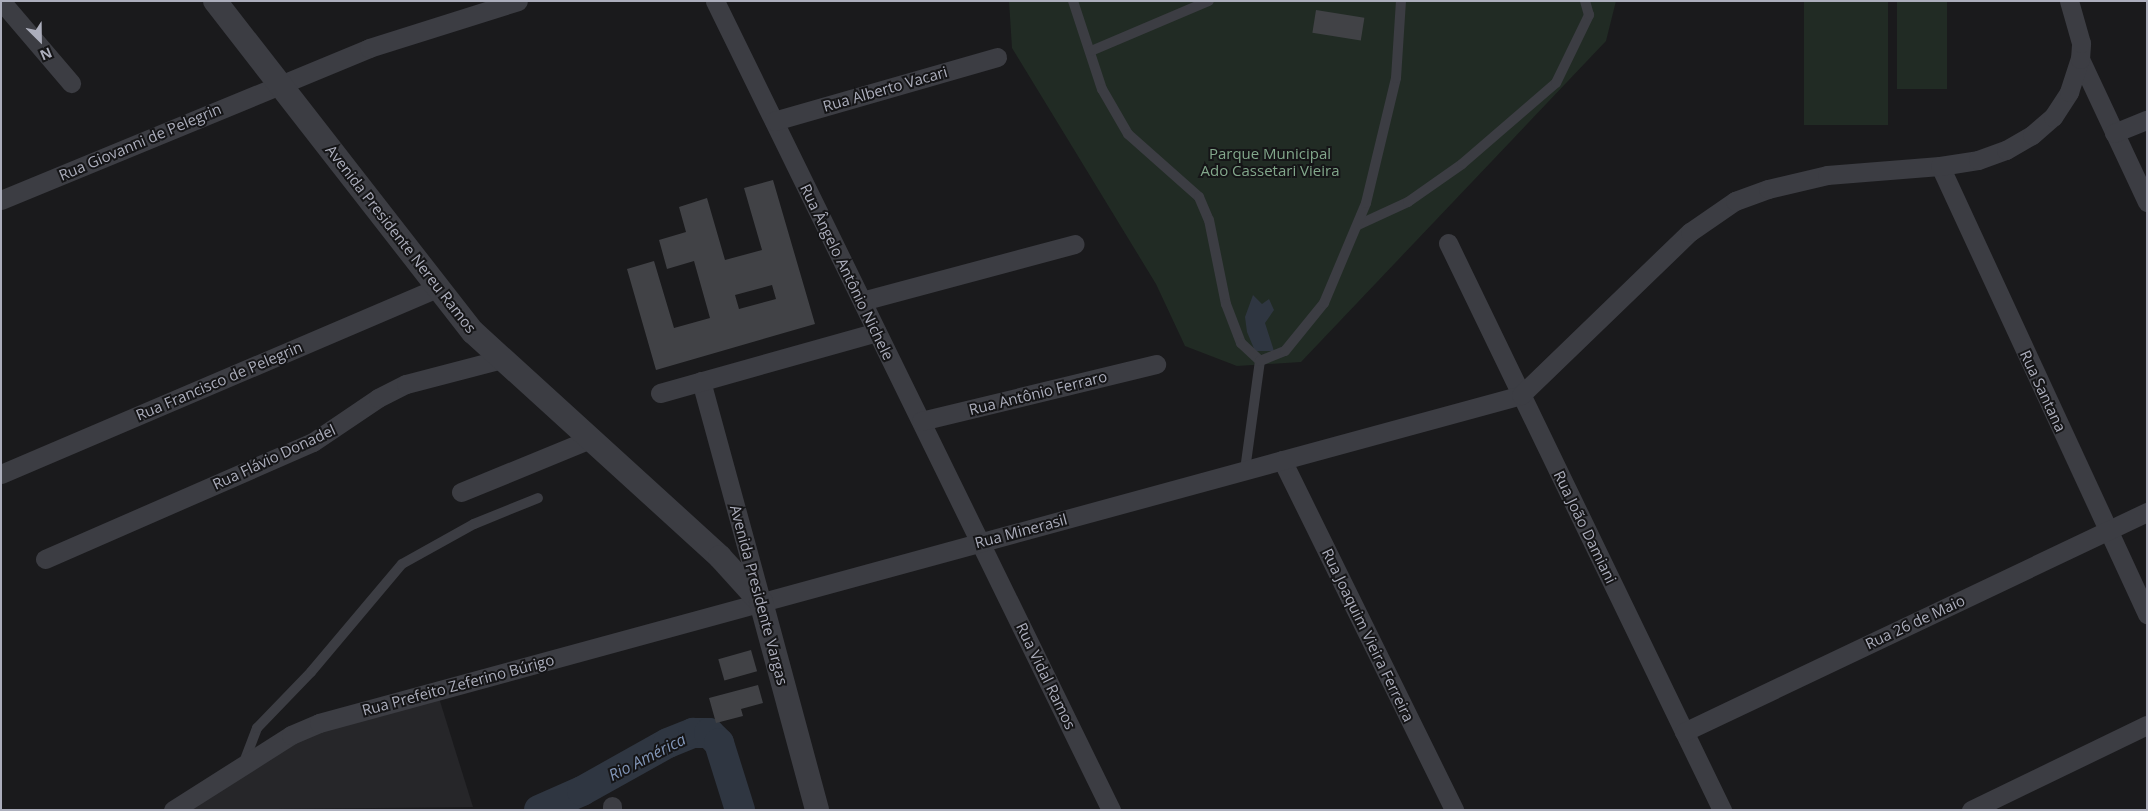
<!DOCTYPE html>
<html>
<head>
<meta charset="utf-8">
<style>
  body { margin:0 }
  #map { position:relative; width:2148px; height:811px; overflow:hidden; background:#1a1a1c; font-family:"Open Sans",sans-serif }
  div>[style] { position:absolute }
  .built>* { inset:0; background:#262629 }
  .green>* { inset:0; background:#212b24; transform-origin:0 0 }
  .water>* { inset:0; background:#2f3641 }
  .river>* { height:30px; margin:-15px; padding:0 15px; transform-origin:15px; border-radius:15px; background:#2f3641 }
  .building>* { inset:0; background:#414246; transform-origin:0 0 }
  .service>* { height:10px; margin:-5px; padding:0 5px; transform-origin:5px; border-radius:5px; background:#3c3d43 }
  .minor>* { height:19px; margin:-9.5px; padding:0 9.5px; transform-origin:9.5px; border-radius:9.5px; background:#3c3d43 }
  .tertiary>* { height:24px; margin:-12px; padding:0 12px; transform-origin:12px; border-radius:12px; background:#3c3d43 }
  span { translate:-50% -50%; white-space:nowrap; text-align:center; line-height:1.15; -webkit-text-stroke:4px #151517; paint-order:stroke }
  .street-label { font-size:15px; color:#acaebc }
  .park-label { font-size:15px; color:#82a78b }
  .water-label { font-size:16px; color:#8296b8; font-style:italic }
  .frame { position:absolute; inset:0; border:2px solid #acaebc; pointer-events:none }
  .north { position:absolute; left:15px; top:15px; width:50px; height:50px; -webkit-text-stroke:4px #151517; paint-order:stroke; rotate:157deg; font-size:14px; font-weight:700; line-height:20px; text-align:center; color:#acaebc }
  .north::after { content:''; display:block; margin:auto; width:18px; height:22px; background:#acaebc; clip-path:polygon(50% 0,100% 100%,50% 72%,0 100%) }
</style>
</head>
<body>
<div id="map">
  <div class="built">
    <div style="clip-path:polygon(439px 698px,473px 807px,190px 810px,306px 735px)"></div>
  </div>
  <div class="green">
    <div style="clip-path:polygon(1009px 1px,1616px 1px,1606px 41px,1301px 362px,1237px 366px,1185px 346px,1156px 284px,1012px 48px)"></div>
    <div style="left:1804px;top:1px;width:84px;height:124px"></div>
    <div style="left:1897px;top:1px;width:50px;height:88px"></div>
  </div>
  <div class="water">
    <div style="clip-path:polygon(1253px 295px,1262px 304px,1269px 299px,1274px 310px,1265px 323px,1274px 351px,1255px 351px,1247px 332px,1245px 317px)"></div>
  </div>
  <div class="river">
    <div style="left:539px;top:810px;width:47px;rotate:-23.8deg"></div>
    <div style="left:582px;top:791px;width:98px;rotate:-29.2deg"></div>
    <div style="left:668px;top:743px;width:27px;rotate:-22deg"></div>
    <div style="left:693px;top:733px;width:16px"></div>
    <div style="left:709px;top:733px;width:14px;rotate:45deg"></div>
    <div style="left:719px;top:743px;width:70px;rotate:72.6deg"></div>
  </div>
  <div class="building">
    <div style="left:1316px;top:10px;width:49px;height:23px;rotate:9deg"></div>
    <div style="clip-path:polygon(evenodd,773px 180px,815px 324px,656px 370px,627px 269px,654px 261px,674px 328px,710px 318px,694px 261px,667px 269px,659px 240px,686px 232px,679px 207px,707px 198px,725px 260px,762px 250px,744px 188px,773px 180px,772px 285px,776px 299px,739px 309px,735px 295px,772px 285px)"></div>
    <div style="left:751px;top:650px;width:22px;height:34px;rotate:74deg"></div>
    <div style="clip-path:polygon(758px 685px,763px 703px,741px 709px,743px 716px,716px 723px,709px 698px)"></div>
  </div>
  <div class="service">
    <div style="left:1073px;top:1px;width:93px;rotate:71.8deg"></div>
    <div style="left:1102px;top:89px;width:52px;rotate:60deg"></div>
    <div style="left:1128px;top:134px;width:95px;rotate:41.6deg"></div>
    <div style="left:1199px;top:197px;width:25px;rotate:67deg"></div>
    <div style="left:1209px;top:220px;width:86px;rotate:78.6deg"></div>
    <div style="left:1226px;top:304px;width:42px;rotate:69deg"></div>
    <div style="left:1241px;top:343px;width:26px;rotate:43deg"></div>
    <div style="left:1091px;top:51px;width:128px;rotate:-23deg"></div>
    <div style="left:1358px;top:225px;width:55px;rotate:-24.7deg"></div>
    <div style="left:1408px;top:202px;width:66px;rotate:-35.1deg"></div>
    <div style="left:1462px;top:164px;width:124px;rotate:-40.8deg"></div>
    <div style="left:1556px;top:83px;width:76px;rotate:-64.1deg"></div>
    <div style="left:1589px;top:15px;width:15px;rotate:-106deg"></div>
    <div style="left:1245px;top:470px;width:110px;rotate:-82.2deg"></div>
    <div style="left:1260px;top:361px;width:27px;rotate:-22deg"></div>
    <div style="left:1285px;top:351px;width:62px;rotate:-50.9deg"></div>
    <div style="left:1324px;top:303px;width:108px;rotate:-67.2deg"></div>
    <div style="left:1366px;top:203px;width:129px;rotate:-76.5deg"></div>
    <div style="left:1396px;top:78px;width:77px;rotate:-86.3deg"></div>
    <div style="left:244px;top:762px;width:36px;rotate:-69deg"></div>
    <div style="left:257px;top:728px;width:78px;rotate:-46deg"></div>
    <div style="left:311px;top:672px;width:141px;rotate:-49.9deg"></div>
    <div style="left:402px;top:564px;width:82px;rotate:-29.1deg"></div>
    <div style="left:474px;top:524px;width:69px;rotate:-22.1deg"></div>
  </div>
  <div class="minor">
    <div style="left:1px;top:1px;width:108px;rotate:49.5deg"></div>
    <div style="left:715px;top:1px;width:901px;rotate:63.92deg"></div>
    <div style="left:2080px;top:59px;width:158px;rotate:64.9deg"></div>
    <div style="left:774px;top:121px;width:232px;rotate:-16deg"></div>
    <div style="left:2114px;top:133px;width:35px;rotate:-22deg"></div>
    <div style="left:1940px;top:166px;width:494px;rotate:65.2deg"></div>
    <div style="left:1px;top:200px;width:398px;rotate:-22.4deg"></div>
    <div style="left:369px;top:48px;width:156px;rotate:-17.5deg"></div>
    <div style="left:1448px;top:243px;width:630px;rotate:64.21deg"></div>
    <div style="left:862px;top:301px;width:220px;rotate:-15deg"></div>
    <div style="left:701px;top:381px;width:228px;rotate:74.7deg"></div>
    <div style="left:660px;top:393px;width:225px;rotate:-15.7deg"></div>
    <div style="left:921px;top:421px;width:242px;rotate:-13.6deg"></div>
    <div style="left:1282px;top:460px;width:390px;rotate:63.8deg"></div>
    <div style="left:1px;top:474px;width:474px;rotate:-23.1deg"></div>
    <div style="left:461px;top:492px;width:139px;rotate:-22.3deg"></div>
    <div style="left:45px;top:559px;width:292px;rotate:-23.6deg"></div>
    <div style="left:313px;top:442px;width:78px;rotate:-34.1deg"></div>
    <div style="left:378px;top:398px;width:31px;rotate:-27deg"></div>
    <div style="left:406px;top:384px;width:99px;rotate:-14.6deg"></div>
    <div style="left:1684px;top:732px;width:513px;rotate:-25.42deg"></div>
    <div style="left:612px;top:806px;width:4px;rotate:90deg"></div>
    <div style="left:173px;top:810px;width:140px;rotate:-32.4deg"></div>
    <div style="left:291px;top:735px;width:30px;rotate:-23deg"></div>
    <div style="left:319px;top:723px;width:1246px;rotate:-15.26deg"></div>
    <div style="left:1521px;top:395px;width:235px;rotate:-44deg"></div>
    <div style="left:1690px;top:232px;width:55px;rotate:-34.6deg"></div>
    <div style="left:1735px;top:201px;width:35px;rotate:-20deg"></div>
    <div style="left:1768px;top:189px;width:61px;rotate:-13.3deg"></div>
    <div style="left:1827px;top:175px;width:113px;rotate:-4.6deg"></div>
    <div style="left:1940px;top:166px;width:38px;rotate:-9deg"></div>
    <div style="left:1978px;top:160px;width:30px;rotate:-20deg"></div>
    <div style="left:2006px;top:150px;width:30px;rotate:-30deg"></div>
    <div style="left:2032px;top:135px;width:28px;rotate:-41deg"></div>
    <div style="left:2053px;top:117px;width:30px;rotate:-57deg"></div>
    <div style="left:2069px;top:92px;width:35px;rotate:-72deg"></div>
    <div style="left:2080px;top:59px;width:16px;rotate:-86deg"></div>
    <div style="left:2081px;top:43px;width:44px;rotate:-105.9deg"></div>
    <div style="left:1971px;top:810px;width:195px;rotate:-25.8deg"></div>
  </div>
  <div class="tertiary">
    <div style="left:215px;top:1px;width:420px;rotate:52.1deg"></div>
    <div style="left:473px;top:332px;width:334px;rotate:42.3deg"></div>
    <div style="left:720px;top:557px;width:61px;rotate:47.7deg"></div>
    <div style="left:761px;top:602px;width:215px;rotate:74.9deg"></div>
  </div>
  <div class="street-label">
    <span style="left:885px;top:89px;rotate:-16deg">Rua Alberto Vacari</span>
    <span style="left:140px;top:142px;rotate:-23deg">Rua Giovanni de Pelegrin</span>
    <span style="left:401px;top:239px;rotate:52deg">Avenida Presidente Nereu Ramos</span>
    <span style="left:847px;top:272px;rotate:64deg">Rua Ângelo Antônio Nichele</span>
    <span style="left:219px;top:381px;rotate:-23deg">Rua Francisco de Pelegrin</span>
    <span style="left:2043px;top:391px;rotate:65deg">Rua Santana</span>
    <span style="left:1038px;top:393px;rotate:-14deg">Rua Antônio Ferraro</span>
    <span style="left:274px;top:457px;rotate:-25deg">Rua Flávio Donadel</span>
    <span style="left:1585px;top:527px;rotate:64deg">Rua João Damiani</span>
    <span style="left:1021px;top:531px;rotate:-15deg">Rua Minerasil</span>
    <span style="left:759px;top:595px;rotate:75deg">Avenida Presidente Vargas</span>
    <span style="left:1915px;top:622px;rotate:-25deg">Rua 26 de Maio</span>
    <span style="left:1368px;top:635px;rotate:64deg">Rua Joaquim Vieira Ferreira</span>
    <span style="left:1046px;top:676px;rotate:64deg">Rua Vidal Ramos</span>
    <span style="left:458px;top:685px;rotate:-15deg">Rua Prefeito Zeferino Búrigo</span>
  </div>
  <div class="park-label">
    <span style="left:1270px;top:162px">Parque Municipal<br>Ado Cassetari Vieira</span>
  </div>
  <div class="water-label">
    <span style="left:647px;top:757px;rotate:-27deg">Rio América</span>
  </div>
  <div class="frame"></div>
  <div class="north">N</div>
</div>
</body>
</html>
